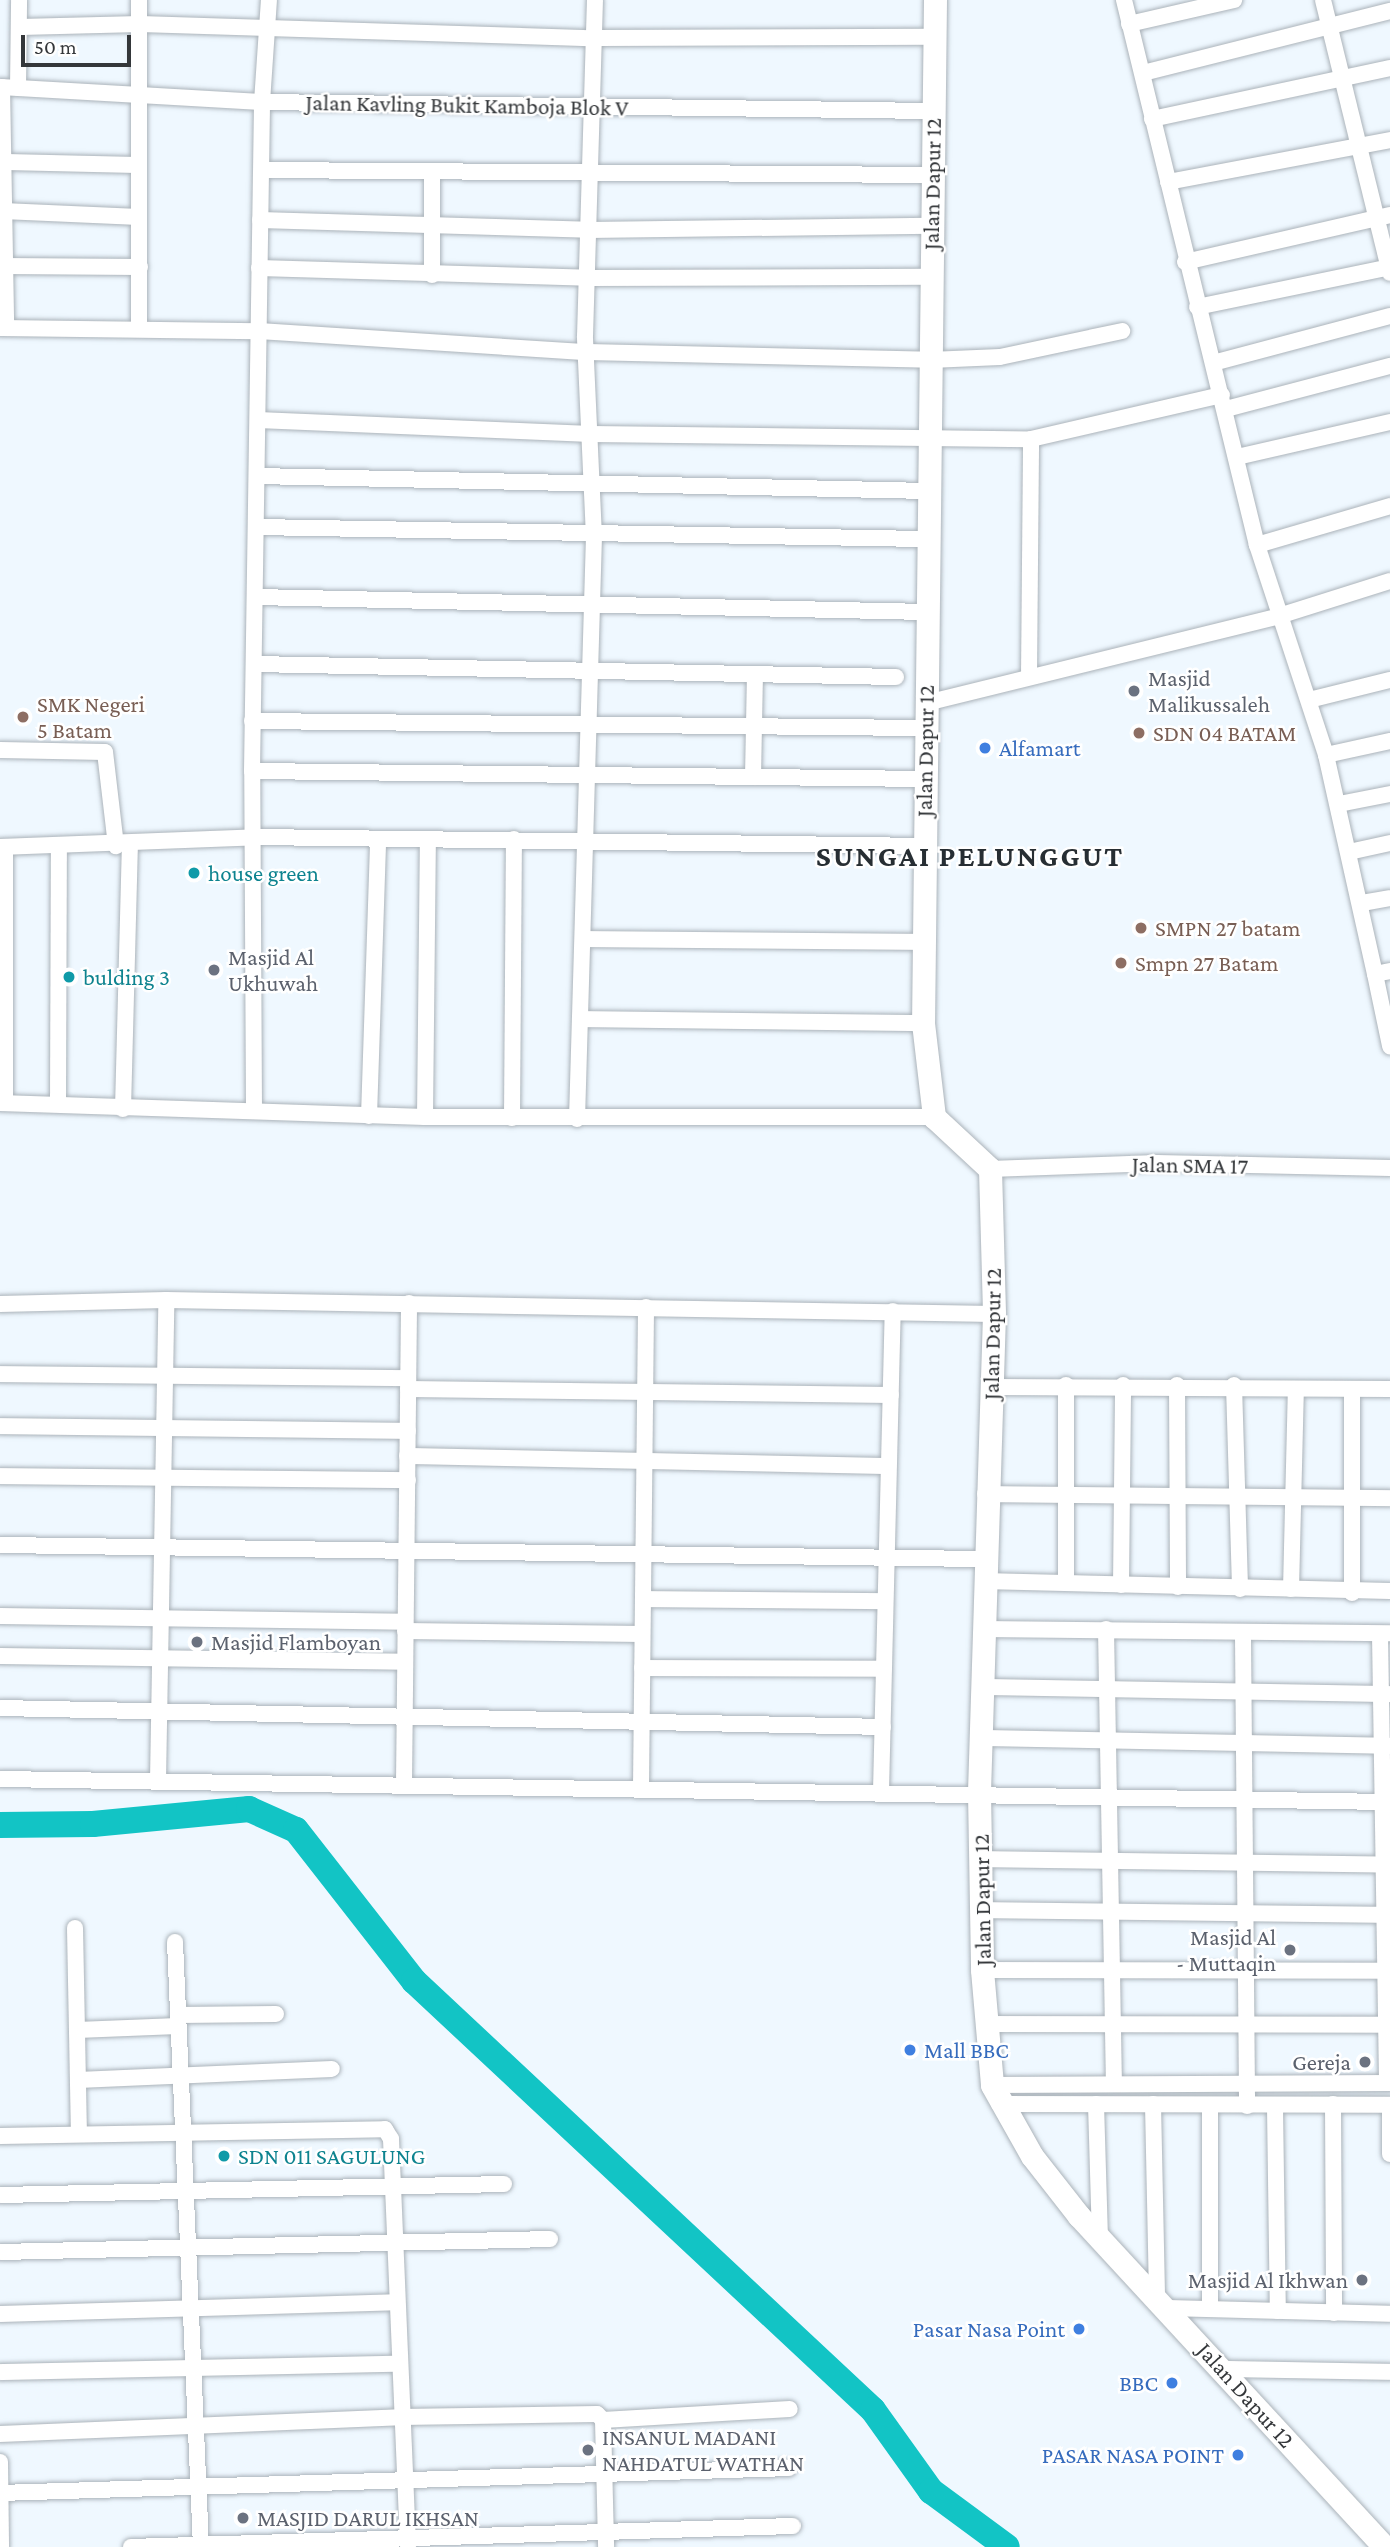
<!DOCTYPE html>
<html>
<head>
<meta charset="utf-8">
<style>
  body { margin:0 }
  #map { position:relative; width:1390px; height:2547px; overflow:hidden; background:#eff8ff; font-family:"Crimson Pro",serif }
  div>[style] { position:absolute }
  .river>* { height:26px; margin:-13px; padding:0 13px; transform-origin:13px; border-radius:13px; background:#12c4c5 }
  .roads { filter:drop-shadow(0 0 2px #abb3ba) drop-shadow(0 0 2px #abb3ba) }
  .street>* { height:16px; margin:-8px; padding:0 8px; transform-origin:8px; border-radius:8px; background:#fff }
  .secondary>* { height:23px; margin:-11.5px; padding:0 11.5px; transform-origin:11.5px; border-radius:11.5px; background:#fff }
  .dots>* { width:19px; height:19px; translate:-50% -50%; box-sizing:border-box; border:4px solid #fff; border-radius:50% }
  span { translate:-50% -50%; white-space:nowrap; text-align:center; line-height:1.15; -webkit-text-stroke:5px #fff; paint-order:stroke }
  .street-label { font-size:23px; color:#34373a }
  .worship-label { font-size:23px; color:#5b616d }
  .left { translate:0 -50%; text-align:left }
  .right { translate:-100% -50%; text-align:right }
  .education-label { font-size:23px; color:#785e54 }
  .shop-label { font-size:23px; color:#366cbe }
  .culture-label { font-size:23px; color:#0d838f }
  .district-label { font-size:30px; color:#272e33; font-weight:700; letter-spacing:2px }
  .scale { position:absolute; left:21px; top:35px; width:110px; height:32px; box-sizing:border-box; border:4px solid #34373a; border-top:0; padding-left:9px; font-size:21px; line-height:24px; white-space:nowrap; color:#34373a; -webkit-text-stroke:5px #fff; paint-order:stroke }
</style>
</head>
<body>
<div id="map">
  <div class="river">
    <div style="left:0;top:1825px;width:93px;rotate:-0.6deg"></div>
    <div style="left:93px;top:1824px;width:157px;rotate:-5.5deg"></div>
    <div style="left:249px;top:1809px;width:51px;rotate:24.1deg"></div>
    <div style="left:296px;top:1830px;width:192px;rotate:52deg"></div>
    <div style="left:414px;top:1981px;width:628px;rotate:43.07deg"></div>
    <div style="left:873px;top:2410px;width:100px;rotate:54.4deg"></div>
    <div style="left:931px;top:2491px;width:94px;rotate:36.4deg"></div>
  </div>
  <div class="roads">
    <div class="street">
      <div style="left:139px;top:0;width:327px;rotate:90deg"></div>
      <div style="left:1124px;top:0;width:561px;rotate:76.29deg"></div>
      <div style="left:1257px;top:545px;width:221px;rotate:71.8deg"></div>
      <div style="left:1326px;top:755px;width:224px;rotate:77.4deg"></div>
      <div style="left:1375px;top:974px;width:15px;rotate:-11deg"></div>
      <div style="left:1323px;top:0;width:281px;rotate:76.2deg"></div>
      <div style="left:1129px;top:24px;width:108px;rotate:-12.9deg"></div>
      <div style="left:20px;top:27px;width:120px;rotate:-1.4deg"></div>
      <div style="left:140px;top:24px;width:458px;rotate:1.8deg"></div>
      <div style="left:598px;top:38px;width:336px;rotate:-0.2deg"></div>
      <div style="left:1143px;top:73px;width:255px;rotate:-14.1deg"></div>
      <div style="left:0;top:87px;width:262px;rotate:3.3deg"></div>
      <div style="left:262px;top:102px;width:672px;rotate:0.77deg"></div>
      <div style="left:2px;top:87px;width:241px;rotate:89deg"></div>
      <div style="left:18px;top:88px;width:88px;rotate:-89.3deg"></div>
      <div style="left:1152px;top:119px;width:243px;rotate:-12.1deg"></div>
      <div style="left:6px;top:162px;width:131px;rotate:1.3deg"></div>
      <div style="left:262px;top:170px;width:671px;rotate:0.43deg"></div>
      <div style="left:432px;top:171px;width:104px;rotate:90deg"></div>
      <div style="left:1168px;top:182px;width:226px;rotate:-10.7deg"></div>
      <div style="left:3px;top:211px;width:136px;rotate:2.5deg"></div>
      <div style="left:260px;top:220px;width:328px;rotate:1.7deg"></div>
      <div style="left:588px;top:230px;width:343px;rotate:-0.7deg"></div>
      <div style="left:1185px;top:262px;width:210px;rotate:-12.9deg"></div>
      <div style="left:3px;top:266px;width:137px;rotate:0.4deg"></div>
      <div style="left:259px;top:268px;width:329px;rotate:1.7deg"></div>
      <div style="left:588px;top:278px;width:342px;rotate:-0.2deg"></div>
      <div style="left:1197px;top:307px;width:197px;rotate:-11.7deg"></div>
      <div style="left:0;top:328px;width:259px;rotate:0.7deg"></div>
      <div style="left:259px;top:331px;width:329px;rotate:3.7deg"></div>
      <div style="left:587px;top:352px;width:343px;rotate:1.3deg"></div>
      <div style="left:930px;top:360px;width:70px;rotate:-2.5deg"></div>
      <div style="left:1000px;top:357px;width:125px;rotate:-12deg"></div>
      <div style="left:1213px;top:363px;width:183px;rotate:-14.9deg"></div>
      <div style="left:1226px;top:409px;width:170px;rotate:-14.7deg"></div>
      <div style="left:258px;top:420px;width:333px;rotate:2.4deg"></div>
      <div style="left:591px;top:434px;width:440px;rotate:0.7deg"></div>
      <div style="left:1031px;top:439px;width:196px;rotate:-13deg"></div>
      <div style="left:1237px;top:457px;width:157px;rotate:-12.9deg"></div>
      <div style="left:257px;top:476px;width:670px;rotate:1.28deg"></div>
      <div style="left:256px;top:527px;width:669px;rotate:1.03deg"></div>
      <div style="left:1257px;top:545px;width:139px;rotate:-16.3deg"></div>
      <div style="left:255px;top:597px;width:671px;rotate:1.28deg"></div>
      <div style="left:254px;top:664px;width:642px;rotate:1.16deg"></div>
      <div style="left:1029px;top:677px;width:238px;rotate:-89.5deg"></div>
      <div style="left:1309px;top:700px;width:83px;rotate:-13.9deg"></div>
      <div style="left:926px;top:703px;width:364px;rotate:-13.8deg"></div>
      <div style="left:1279px;top:616px;width:116px;rotate:-17.5deg"></div>
      <div style="left:252px;top:721px;width:672px;rotate:0.6deg"></div>
      <div style="left:0;top:750px;width:105px;rotate:1.1deg"></div>
      <div style="left:105px;top:752px;width:95px;rotate:83.3deg"></div>
      <div style="left:1326px;top:755px;width:66px;rotate:-12.3deg"></div>
      <div style="left:252px;top:771px;width:671px;rotate:0.68deg"></div>
      <div style="left:753px;top:777px;width:101px;rotate:-88.9deg"></div>
      <div style="left:1339px;top:804px;width:52px;rotate:-11.1deg"></div>
      <div style="left:0;top:847px;width:257px;rotate:-2.2deg"></div>
      <div style="left:257px;top:837px;width:667px;rotate:0.77deg"></div>
      <div style="left:5px;top:847px;width:255px;rotate:90deg"></div>
      <div style="left:1349px;top:852px;width:42px;rotate:-12.4deg"></div>
      <div style="left:1362px;top:903px;width:28px;rotate:-10deg"></div>
      <div style="left:586px;top:939px;width:338px;rotate:0.5deg"></div>
      <div style="left:1375px;top:974px;width:74px;rotate:78.2deg"></div>
      <div style="left:583px;top:1019px;width:340px;rotate:0.7deg"></div>
      <div style="left:0;top:1103px;width:425px;rotate:1.9deg"></div>
      <div style="left:425px;top:1117px;width:509px"></div>
      <div style="left:58px;top:1104px;width:259px;rotate:-89.8deg"></div>
      <div style="left:123px;top:1109px;width:263px;rotate:-88.5deg"></div>
      <div style="left:254px;top:1110px;width:339px;rotate:-90.3deg"></div>
      <div style="left:252px;top:771px;width:669px;rotate:-89.14deg"></div>
      <div style="left:262px;top:102px;width:102px;rotate:-86.1deg"></div>
      <div style="left:369px;top:1116px;width:277px;rotate:-88.1deg"></div>
      <div style="left:425px;top:1117px;width:277px;rotate:-89.4deg"></div>
      <div style="left:512px;top:1118px;width:279px;rotate:-89.6deg"></div>
      <div style="left:577px;top:1119px;width:582px;rotate:-88.33deg"></div>
      <div style="left:594px;top:537px;width:201px;rotate:-92.6deg"></div>
      <div style="left:585px;top:336px;width:336px;rotate:-88.3deg"></div>
      <div style="left:990px;top:1169px;width:167px;rotate:-2.1deg"></div>
      <div style="left:1157px;top:1163px;width:233px;rotate:1.2deg"></div>
      <div style="left:0;top:1304px;width:166px;rotate:-1.4deg"></div>
      <div style="left:166px;top:1300px;width:828px;rotate:0.97deg"></div>
      <div style="left:0;top:1374px;width:407px;rotate:0.6deg"></div>
      <div style="left:1177px;top:1385px;width:202px;rotate:89.7deg"></div>
      <div style="left:1234px;top:1385px;width:204px;rotate:88.3deg"></div>
      <div style="left:992px;top:1387px;width:398px;rotate:0.3deg"></div>
      <div style="left:408px;top:1389px;width:483px;rotate:0.7deg"></div>
      <div style="left:1352px;top:1389px;width:204px;rotate:90deg"></div>
      <div style="left:0;top:1426px;width:408px;rotate:0.7deg"></div>
      <div style="left:407px;top:1456px;width:481px;rotate:1.2deg"></div>
      <div style="left:0;top:1476px;width:408px;rotate:0.6deg"></div>
      <div style="left:985px;top:1494px;width:405px;rotate:0.6deg"></div>
      <div style="left:0;top:1545px;width:984px;rotate:0.82deg"></div>
      <div style="left:983px;top:1581px;width:407px;rotate:1.4deg"></div>
      <div style="left:1066px;top:1583px;width:198px;rotate:-90deg"></div>
      <div style="left:1121px;top:1585px;width:200px;rotate:-89.4deg"></div>
      <div style="left:1291px;top:1589px;width:200px;rotate:-88.6deg"></div>
      <div style="left:643px;top:1599px;width:242px;rotate:0.5deg"></div>
      <div style="left:0;top:1616px;width:405px;rotate:0.8deg"></div>
      <div style="left:982px;top:1629px;width:408px;rotate:0.6deg"></div>
      <div style="left:1106px;top:1629px;width:455px;rotate:89deg"></div>
      <div style="left:405px;top:1631px;width:237px;rotate:0.7deg"></div>
      <div style="left:1380px;top:1634px;width:449px;rotate:89.1deg"></div>
      <div style="left:1243px;top:1637px;width:469px;rotate:89.5deg"></div>
      <div style="left:0;top:1656px;width:405px;rotate:0.8deg"></div>
      <div style="left:642px;top:1668px;width:242px;rotate:0.2deg"></div>
      <div style="left:981px;top:1687px;width:409px;rotate:1deg"></div>
      <div style="left:0;top:1708px;width:883px;rotate:1.23deg"></div>
      <div style="left:980px;top:1738px;width:410px;rotate:1.1deg"></div>
      <div style="left:0;top:1779px;width:1390px;rotate:0.95deg"></div>
      <div style="left:158px;top:1781px;width:481px;rotate:-89deg"></div>
      <div style="left:404px;top:1784px;width:481px;rotate:-89.4deg"></div>
      <div style="left:641px;top:1787px;width:480px;rotate:-89.4deg"></div>
      <div style="left:881px;top:1791px;width:480px;rotate:-88.6deg"></div>
      <div style="left:982px;top:1859px;width:408px;rotate:0.8deg"></div>
      <div style="left:981px;top:1910px;width:409px;rotate:0.7deg"></div>
      <div style="left:75px;top:1928px;width:206px;rotate:88.9deg"></div>
      <div style="left:175px;top:1942px;width:606px;rotate:87.54deg"></div>
      <div style="left:982px;top:1970px;width:408px;rotate:0.1deg"></div>
      <div style="left:178px;top:2015px;width:98px;rotate:-0.6deg"></div>
      <div style="left:986px;top:2024px;width:404px;rotate:0.1deg"></div>
      <div style="left:77px;top:2030px;width:101px;rotate:-2.3deg"></div>
      <div style="left:78px;top:2080px;width:254px;rotate:-2.5deg"></div>
      <div style="left:992px;top:2085px;width:398px;rotate:-0.3deg"></div>
      <div style="left:999px;top:2104px;width:391px;rotate:0.1deg"></div>
      <div style="left:1096px;top:2104px;width:135px;rotate:88.3deg"></div>
      <div style="left:1153px;top:2104px;width:195px;rotate:88.8deg"></div>
      <div style="left:1333px;top:2104px;width:209px;rotate:89.7deg"></div>
      <div style="left:1390px;top:2105px;width:49px;rotate:90deg"></div>
      <div style="left:1210px;top:2107px;width:201px;rotate:90deg"></div>
      <div style="left:1275px;top:2107px;width:204px;rotate:89.2deg"></div>
      <div style="left:0;top:2136px;width:385px;rotate:-1deg"></div>
      <div style="left:385px;top:2129px;width:12px;rotate:59deg"></div>
      <div style="left:391px;top:2139px;width:408px;rotate:87.6deg"></div>
      <div style="left:0;top:2195px;width:504px;rotate:-1.25deg"></div>
      <div style="left:0;top:2252px;width:550px;rotate:-1.35deg"></div>
      <div style="left:1166px;top:2308px;width:224px;rotate:1.5deg"></div>
      <div style="left:0;top:2314px;width:396px;rotate:-1.7deg"></div>
      <div style="left:1222px;top:2369px;width:168px;rotate:1deg"></div>
      <div style="left:0;top:2372px;width:398px;rotate:-1.2deg"></div>
      <div style="left:603px;top:2420px;width:127px;rotate:88.6deg"></div>
      <div style="left:0;top:2434px;width:400px;rotate:-2.4deg"></div>
      <div style="left:400px;top:2417px;width:197px;rotate:-0.9deg"></div>
      <div style="left:597px;top:2414px;width:8px;rotate:45deg"></div>
      <div style="left:603px;top:2420px;width:187px;rotate:-3.4deg"></div>
      <div style="left:0;top:2462px;width:85px;rotate:89.3deg"></div>
      <div style="left:0;top:2493px;width:789px;rotate:-1.81deg"></div>
      <div style="left:131px;top:2547px;width:662px;rotate:-1.82deg"></div>
    </div>
    <div class="secondary">
      <div style="left:935px;top:0;width:1023px;rotate:90.67deg"></div>
      <div style="left:923px;top:1023px;width:95px;rotate:83.3deg"></div>
      <div style="left:934px;top:1117px;width:76px;rotate:42.9deg"></div>
      <div style="left:990px;top:1169px;width:145px;rotate:88.4deg"></div>
      <div style="left:994px;top:1314px;width:478px;rotate:91.8deg"></div>
      <div style="left:979px;top:1792px;width:178px;rotate:89deg"></div>
      <div style="left:982px;top:1970px;width:115px;rotate:85deg"></div>
      <div style="left:992px;top:2085px;width:81px;rotate:60.6deg"></div>
      <div style="left:1032px;top:2156px;width:76px;rotate:51.9deg"></div>
      <div style="left:1079px;top:2216px;width:450px;rotate:47.3deg"></div>
    </div>
  </div>
  <div class="dots">
    <div style="left:1134px;top:691px;background:#6b7280"></div>
    <div style="left:23px;top:717px;background:#8d6e63"></div>
    <div style="left:1139px;top:733px;background:#8d6e63"></div>
    <div style="left:985px;top:748px;background:#3f7fe0"></div>
    <div style="left:194px;top:873px;background:#0f9aa8"></div>
    <div style="left:1141px;top:928px;background:#8d6e63"></div>
    <div style="left:1121px;top:963px;background:#8d6e63"></div>
    <div style="left:214px;top:970px;background:#6b7280"></div>
    <div style="left:69px;top:977px;background:#0f9aa8"></div>
    <div style="left:197px;top:1642px;background:#6b7280"></div>
    <div style="left:1290px;top:1950px;background:#6b7280"></div>
    <div style="left:910px;top:2050px;background:#3f7fe0"></div>
    <div style="left:1365px;top:2062px;background:#6b7280"></div>
    <div style="left:224px;top:2156px;background:#0f9aa8"></div>
    <div style="left:1362px;top:2280px;background:#6b7280"></div>
    <div style="left:1079px;top:2329px;background:#3f7fe0"></div>
    <div style="left:1172px;top:2383px;background:#3f7fe0"></div>
    <div style="left:588px;top:2450px;background:#6b7280"></div>
    <div style="left:1238px;top:2455px;background:#3f7fe0"></div>
    <div style="left:243px;top:2518px;background:#6b7280"></div>
  </div>
  <div class="street-label">
    <span style="left:467px;top:105px;rotate:1deg">Jalan Kavling Bukit Kamboja Blok V</span>
    <span style="left:932px;top:184px;rotate:-89deg">Jalan Dapur 12</span>
    <span style="left:925px;top:751px;rotate:-89deg">Jalan Dapur 12</span>
    <span style="left:1190px;top:1165px;rotate:1deg">Jalan SMA 17</span>
    <span style="left:992px;top:1334px;rotate:-89deg">Jalan Dapur 12</span>
    <span style="left:982px;top:1900px;rotate:-91deg">Jalan Dapur 12</span>
    <span style="left:1246px;top:2395px;rotate:48deg">Jalan Dapur 12</span>
  </div>
  <div class="worship-label">
    <span class="left" style="left:1148px;top:691px">Masjid<br>Malikussaleh</span>
    <span class="left" style="left:228px;top:970px">Masjid Al<br>Ukhuwah</span>
    <span class="left" style="left:211px;top:1642px">Masjid Flamboyan</span>
    <span class="right" style="left:1276px;top:1950px">Masjid Al<br>- Muttaqin</span>
    <span class="right" style="left:1351px;top:2062px">Gereja</span>
    <span class="right" style="left:1348px;top:2280px">Masjid Al Ikhwan</span>
    <span class="left" style="left:602px;top:2450px">INSANUL MADANI<br>NAHDATUL WATHAN</span>
    <span class="left" style="left:257px;top:2518px">MASJID DARUL IKHSAN</span>
  </div>
  <div class="education-label">
    <span class="left" style="left:37px;top:717px">SMK Negeri<br>5 Batam</span>
    <span class="left" style="left:1153px;top:733px">SDN 04 BATAM</span>
    <span class="left" style="left:1155px;top:928px">SMPN 27 batam</span>
    <span class="left" style="left:1135px;top:963px">Smpn 27 Batam</span>
  </div>
  <div class="shop-label">
    <span class="left" style="left:999px;top:748px">Alfamart</span>
    <span class="left" style="left:924px;top:2050px">Mall BBC</span>
    <span class="right" style="left:1065px;top:2329px">Pasar Nasa Point</span>
    <span class="right" style="left:1158px;top:2383px">BBC</span>
    <span class="right" style="left:1224px;top:2455px">PASAR NASA POINT</span>
  </div>
  <div class="culture-label">
    <span class="left" style="left:208px;top:873px">house green</span>
    <span class="left" style="left:83px;top:977px">bulding 3</span>
    <span class="left" style="left:238px;top:2156px">SDN 011 SAGULUNG</span>
  </div>
  <div class="district-label">
    <span style="left:970px;top:856px">SUNGAI PELUNGGUT</span>
  </div>
  <div class="scale">50 m</div>
</div>
</body>
</html>
